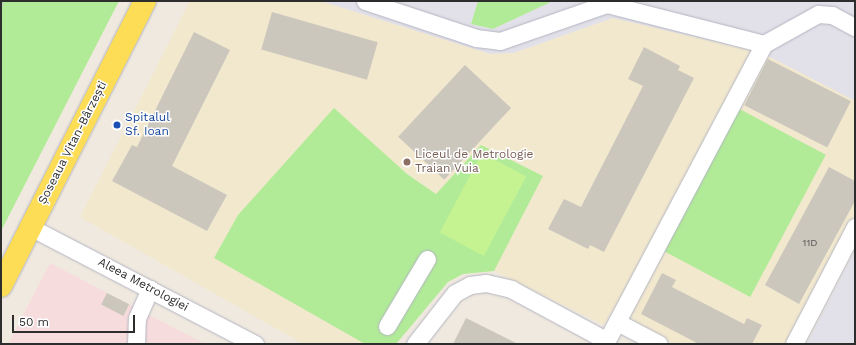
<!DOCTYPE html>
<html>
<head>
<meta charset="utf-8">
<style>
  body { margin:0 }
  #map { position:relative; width:856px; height:345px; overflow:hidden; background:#f0e9df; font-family:"Work Sans",sans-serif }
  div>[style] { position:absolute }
  .industrial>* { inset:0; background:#e2e0e8 }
  .education>* { inset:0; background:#f2e8ce }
  .medical>* { inset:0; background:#f7dcdd }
  .green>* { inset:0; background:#b1eb97; transform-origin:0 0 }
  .pitch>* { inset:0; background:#c6f392; transform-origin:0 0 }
  .building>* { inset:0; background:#cbc7bd; transform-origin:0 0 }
  .path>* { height:2.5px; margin-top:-1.25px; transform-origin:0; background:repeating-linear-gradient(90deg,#c8c8c8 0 3px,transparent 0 5px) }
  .roads { filter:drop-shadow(0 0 1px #b3b5c2) drop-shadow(0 0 1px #b3b5c2) }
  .minor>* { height:17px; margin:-8.5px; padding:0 8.5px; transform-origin:8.5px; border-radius:8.5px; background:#fff }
  .major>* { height:22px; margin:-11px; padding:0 11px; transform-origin:11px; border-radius:11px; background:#fedd56 }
  .dots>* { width:11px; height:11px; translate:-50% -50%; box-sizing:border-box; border:2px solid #fff; border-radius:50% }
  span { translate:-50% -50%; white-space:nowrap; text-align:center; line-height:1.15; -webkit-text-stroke:3px #fff; paint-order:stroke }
  .number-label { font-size:10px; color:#545451 }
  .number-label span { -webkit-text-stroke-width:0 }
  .transit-label { font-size:12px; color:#164399 }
  .left { translate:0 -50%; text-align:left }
  .street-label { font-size:12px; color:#2d2d2d }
  .education-label { font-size:12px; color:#785e54 }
  .frame { position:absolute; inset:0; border:2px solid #2d2d2d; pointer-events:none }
  .scale { position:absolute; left:12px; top:315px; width:123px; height:18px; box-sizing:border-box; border:2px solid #2d2d2d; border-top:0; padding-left:5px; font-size:12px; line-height:14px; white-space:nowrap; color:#2d2d2d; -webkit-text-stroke:3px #fff; paint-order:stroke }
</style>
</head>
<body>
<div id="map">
  <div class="industrial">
    <div style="clip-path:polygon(320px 1px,478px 1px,471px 24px,493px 29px,553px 1px,855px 1px,855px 101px,762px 53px,613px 18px,514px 53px,490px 54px)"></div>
    <div style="clip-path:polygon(855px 251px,855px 344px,807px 344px)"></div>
  </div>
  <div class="education">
    <div style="clip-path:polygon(190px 1px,320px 1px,490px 54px,514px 53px,613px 18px,762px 53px,855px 101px,855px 214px,787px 344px,674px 344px,612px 311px,604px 325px,494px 271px,463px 274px,448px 282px,396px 344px,303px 344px,80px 217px)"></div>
  </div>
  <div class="medical">
    <div style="clip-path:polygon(50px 263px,205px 344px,8px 344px)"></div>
  </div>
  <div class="green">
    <div style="clip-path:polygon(1px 1px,119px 1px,1px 231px)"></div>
    <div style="clip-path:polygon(478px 1px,553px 1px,493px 29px,471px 24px)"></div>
    <div style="left:734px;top:106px;width:104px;height:161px;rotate:28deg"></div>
    <div style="clip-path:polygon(334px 108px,407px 174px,436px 194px,481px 145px,543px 176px,494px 271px,463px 274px,448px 282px,396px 344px,365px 344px,214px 258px,238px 215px)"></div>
  </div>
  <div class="pitch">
    <div style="left:482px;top:153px;width:50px;height:90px;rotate:28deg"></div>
  </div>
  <div class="building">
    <div style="left:272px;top:12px;width:110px;height:39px;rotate:16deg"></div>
    <div style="clip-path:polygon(194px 32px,230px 50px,172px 166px,227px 195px,207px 231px,112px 181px,132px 145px,137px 147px)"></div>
    <div style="clip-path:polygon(644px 47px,680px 66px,678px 70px,694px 78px,604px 252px,590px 245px,588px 249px,548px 229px,564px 199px,581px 207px,643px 86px,628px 79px)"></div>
    <div style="left:768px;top:59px;width:93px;height:52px;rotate:27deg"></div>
    <div style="left:465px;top:65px;width:63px;height:98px;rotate:43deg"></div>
    <div style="clip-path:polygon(829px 167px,855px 181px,855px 201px,799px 304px,765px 285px)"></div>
    <div style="clip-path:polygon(662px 273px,676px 280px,672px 287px,744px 324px,747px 318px,762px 325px,752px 344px,699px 344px,641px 314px)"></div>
    <div style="left:107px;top:293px;width:25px;height:13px;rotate:27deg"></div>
    <div style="clip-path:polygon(466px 318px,518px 344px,453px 344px)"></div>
  </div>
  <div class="path">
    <div style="left:1px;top:5px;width:4px;rotate:-63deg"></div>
  </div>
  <div class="roads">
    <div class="minor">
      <div style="left:365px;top:1px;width:117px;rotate:18.4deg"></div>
      <div style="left:476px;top:38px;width:24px;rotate:7deg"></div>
      <div style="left:500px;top:41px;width:122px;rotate:-19.2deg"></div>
      <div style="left:607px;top:4px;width:162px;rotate:14.3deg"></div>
      <div style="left:764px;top:44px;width:62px;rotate:-29.1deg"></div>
      <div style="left:818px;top:14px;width:14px;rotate:4deg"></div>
      <div style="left:832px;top:15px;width:26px;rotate:28deg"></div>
      <div style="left:30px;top:227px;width:254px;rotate:27.5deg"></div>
      <div style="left:617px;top:322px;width:47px;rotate:27.6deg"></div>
      <div style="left:387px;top:326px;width:78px;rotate:-59.2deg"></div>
      <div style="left:136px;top:344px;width:26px;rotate:-88deg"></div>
      <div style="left:137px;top:318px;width:32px;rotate:-66deg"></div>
      <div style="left:415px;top:344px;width:65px;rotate:-51.9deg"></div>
      <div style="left:455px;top:293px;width:17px;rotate:-28deg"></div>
      <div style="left:470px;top:285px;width:16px;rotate:-7deg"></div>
      <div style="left:486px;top:283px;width:26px;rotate:13deg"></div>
      <div style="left:511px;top:289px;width:109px;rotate:28.4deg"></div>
      <div style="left:605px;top:344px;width:340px;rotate:-62.1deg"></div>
      <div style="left:794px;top:344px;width:132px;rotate:-62.5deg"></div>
    </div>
    <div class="major">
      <div style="left:1px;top:286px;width:319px;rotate:-63.2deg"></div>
    </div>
  </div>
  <div class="dots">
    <div style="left:117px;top:125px;background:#1a4fb4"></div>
    <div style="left:407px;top:162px;background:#8d6e63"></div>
  </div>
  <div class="number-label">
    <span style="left:810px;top:243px">11D</span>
  </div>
  <div class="transit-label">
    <span class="left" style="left:125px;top:125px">Spitalul<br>Sf. Ioan</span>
  </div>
  <div class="street-label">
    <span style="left:73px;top:143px;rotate:-63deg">Șoseaua Vitan-Bârzești</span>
    <span style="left:143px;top:285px;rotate:28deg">Aleea Metrologiei</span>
  </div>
  <div class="education-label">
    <span class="left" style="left:415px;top:162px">Liceul de Metrologie<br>Traian Vuia</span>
  </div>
  <div class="frame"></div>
  <div class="scale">50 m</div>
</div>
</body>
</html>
